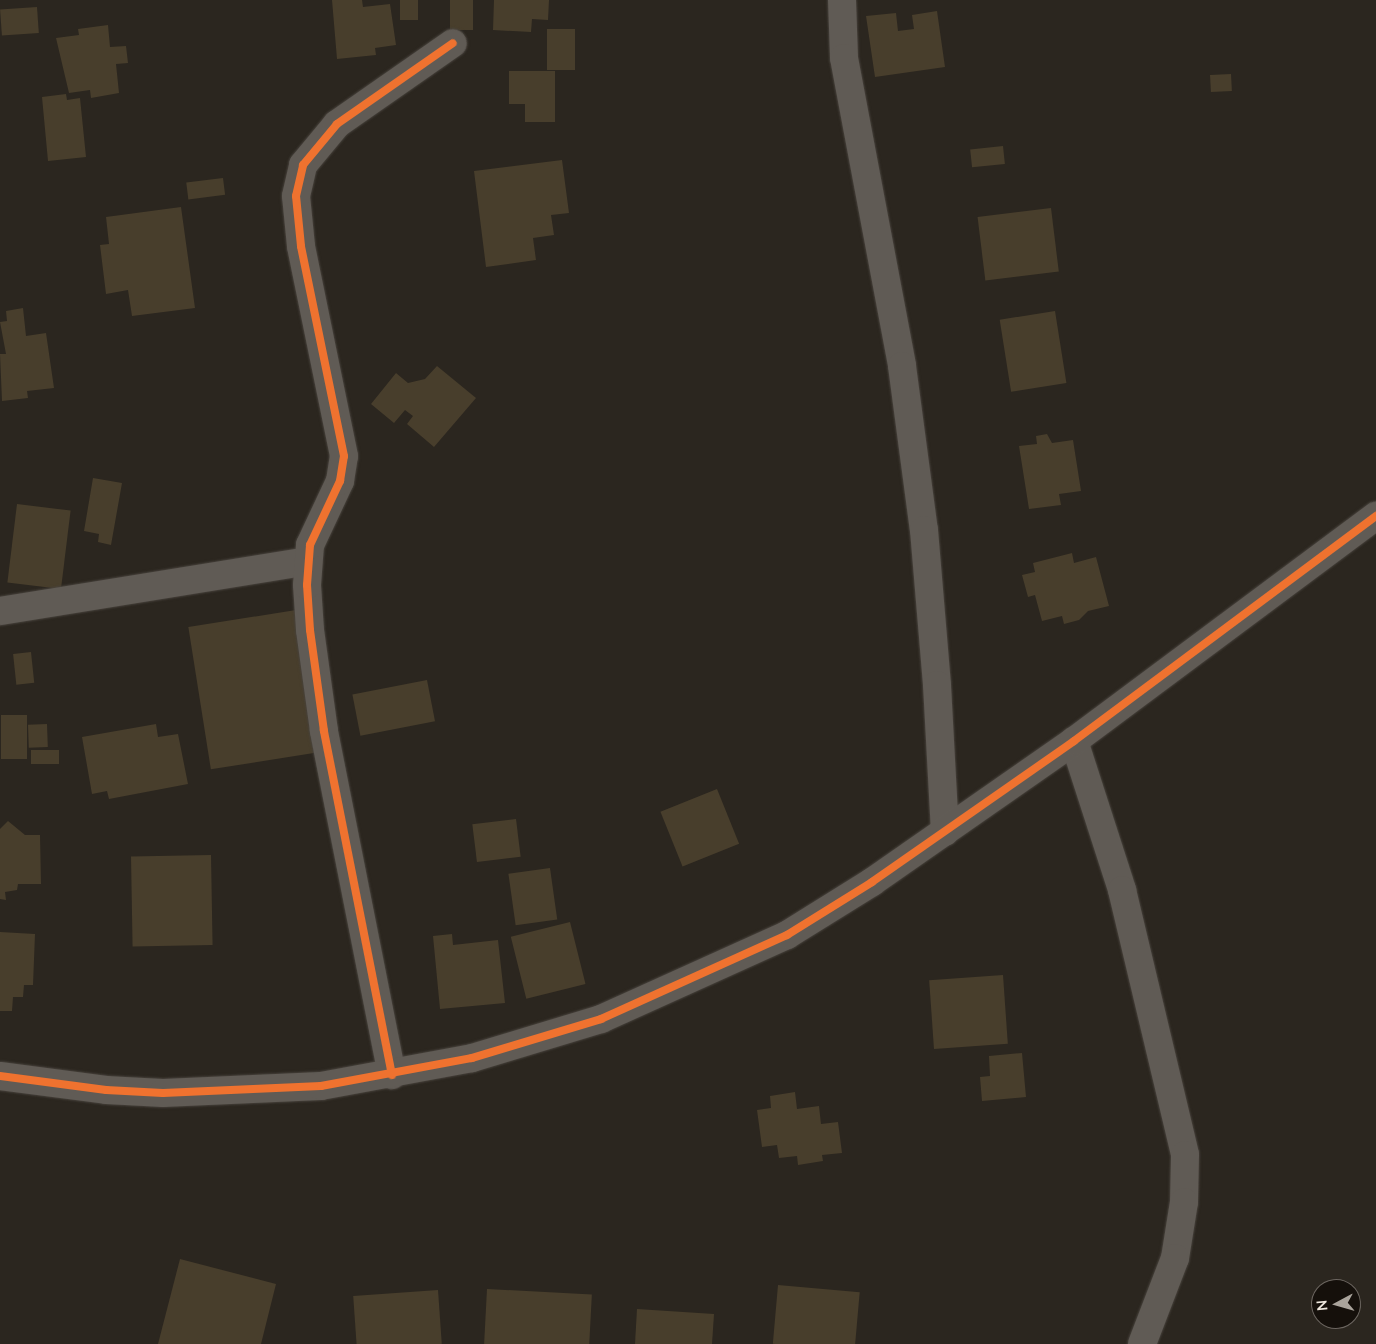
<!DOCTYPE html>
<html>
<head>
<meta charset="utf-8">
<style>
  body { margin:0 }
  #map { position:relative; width:1376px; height:1344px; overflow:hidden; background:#2b261f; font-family:Lato,sans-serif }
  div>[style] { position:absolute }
  .building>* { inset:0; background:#483e2c; transform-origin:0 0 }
  .roads { filter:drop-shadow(0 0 1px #47423c) drop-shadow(0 0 1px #47423c) }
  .minor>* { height:28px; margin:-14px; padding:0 14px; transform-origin:14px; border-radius:14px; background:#605b55 }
  .cycleway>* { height:8px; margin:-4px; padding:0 4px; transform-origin:4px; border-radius:4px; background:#ef722f }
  span { translate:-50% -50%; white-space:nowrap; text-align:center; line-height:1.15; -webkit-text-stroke:4px #15100b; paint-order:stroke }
  .north { position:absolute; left:1311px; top:1279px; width:50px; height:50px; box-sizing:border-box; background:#15100b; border:1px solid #6c6660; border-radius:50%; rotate:264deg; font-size:14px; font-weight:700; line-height:20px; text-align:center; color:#efe8df }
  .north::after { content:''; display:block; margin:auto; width:18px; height:22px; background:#aaa49c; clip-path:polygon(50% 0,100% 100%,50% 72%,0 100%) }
</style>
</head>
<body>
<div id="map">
  <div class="building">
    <div style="clip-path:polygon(332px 0,362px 0,363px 7px,390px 4px,396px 45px,375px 48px,376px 55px,337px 59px)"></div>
    <div style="left:400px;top:0;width:18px;height:20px"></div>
    <div style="left:450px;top:0;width:23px;height:30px"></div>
    <div style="clip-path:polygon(494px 0,549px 0,548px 20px,532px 19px,531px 32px,493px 30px)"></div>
    <div style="left:37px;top:7px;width:26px;height:37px;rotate:86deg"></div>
    <div style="clip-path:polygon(937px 11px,945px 67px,875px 77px,866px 16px,896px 13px,898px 31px,914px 29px,912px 15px)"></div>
    <div style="clip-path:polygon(108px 25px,110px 47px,126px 46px,128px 63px,116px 64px,119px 93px,91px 98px,90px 90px,69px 93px,56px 38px,79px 35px,78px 29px)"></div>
    <div style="left:547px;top:29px;width:28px;height:41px"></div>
    <div style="clip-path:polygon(509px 71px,555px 71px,555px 122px,525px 122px,525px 104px,509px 104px)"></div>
    <div style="left:1231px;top:74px;width:17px;height:21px;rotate:87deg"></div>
    <div style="clip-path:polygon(66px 94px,67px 100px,80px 98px,86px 157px,48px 161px,42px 97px)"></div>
    <div style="left:1003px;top:146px;width:18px;height:33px;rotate:84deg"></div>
    <div style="clip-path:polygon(562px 160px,569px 213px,551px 215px,554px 235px,533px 238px,536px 260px,486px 267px,474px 171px)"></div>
    <div style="left:223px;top:178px;width:17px;height:37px;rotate:83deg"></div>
    <div style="clip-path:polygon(181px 207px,195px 308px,132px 316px,128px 290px,106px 294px,100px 245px,109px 244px,106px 217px)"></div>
    <div style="left:1051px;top:208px;width:64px;height:74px;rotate:83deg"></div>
    <div style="clip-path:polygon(23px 308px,26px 336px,46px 333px,54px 388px,27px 391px,28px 398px,2px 401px,0 354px,6px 354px,0 322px,7px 321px,6px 311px)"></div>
    <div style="left:1055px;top:311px;width:73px;height:56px;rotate:81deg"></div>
    <div style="clip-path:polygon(437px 366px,476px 398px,434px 447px,407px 424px,413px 416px,405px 410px,394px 423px,371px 404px,396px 373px,408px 383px,425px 379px)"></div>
    <div style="clip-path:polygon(1047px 434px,1052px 443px,1073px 440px,1081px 491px,1059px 494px,1061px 505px,1029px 509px,1019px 446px,1037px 444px,1036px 436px)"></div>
    <div style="clip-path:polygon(93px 478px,122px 483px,111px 545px,98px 542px,99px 534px,84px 531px)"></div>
    <div style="left:17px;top:504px;width:54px;height:79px;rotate:7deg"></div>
    <div style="clip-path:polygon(1072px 553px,1074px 563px,1096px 557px,1109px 606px,1088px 611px,1079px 620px,1064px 624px,1062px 616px,1042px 621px,1035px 595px,1028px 597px,1022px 575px,1035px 572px,1033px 563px)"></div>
    <div style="left:296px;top:610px;width:144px;height:109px;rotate:81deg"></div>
    <div style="left:31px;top:652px;width:31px;height:18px;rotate:84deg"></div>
    <div style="left:427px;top:680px;width:42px;height:76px;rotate:79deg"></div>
    <div style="left:1px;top:715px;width:26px;height:44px"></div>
    <div style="left:47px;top:724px;width:23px;height:19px;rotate:88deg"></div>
    <div style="clip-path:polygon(156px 724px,158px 737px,178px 734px,188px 784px,109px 799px,107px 791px,92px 794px,82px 737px)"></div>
    <div style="left:59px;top:750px;width:14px;height:28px;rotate:90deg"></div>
    <div style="left:717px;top:789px;width:59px;height:61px;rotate:68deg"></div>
    <div style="left:516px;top:819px;width:38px;height:44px;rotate:83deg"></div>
    <div style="clip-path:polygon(8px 821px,25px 835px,40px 835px,41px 884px,18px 884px,17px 890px,5px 892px,6px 900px,0 899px,0 829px)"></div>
    <div style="left:211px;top:855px;width:90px;height:80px;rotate:89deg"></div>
    <div style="left:550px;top:868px;width:52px;height:42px;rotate:82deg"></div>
    <div style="left:570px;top:922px;width:64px;height:61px;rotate:76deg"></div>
    <div style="clip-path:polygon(0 932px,35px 934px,33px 985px,24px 985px,23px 997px,13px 997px,12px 1011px,0 1011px)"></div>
    <div style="clip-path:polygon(452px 934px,453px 945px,498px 940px,505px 1003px,440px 1009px,433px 936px)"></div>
    <div style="left:1003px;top:975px;width:69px;height:74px;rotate:86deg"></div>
    <div style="clip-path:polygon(1022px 1053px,1026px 1097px,982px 1101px,980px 1077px,990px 1076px,989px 1056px)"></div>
    <div style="clip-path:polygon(795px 1092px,797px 1109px,819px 1106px,821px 1124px,838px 1122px,842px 1153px,822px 1155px,823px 1161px,798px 1165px,797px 1156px,779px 1158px,777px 1145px,762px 1147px,757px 1110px,771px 1108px,770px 1096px)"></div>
    <div style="clip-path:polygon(180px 1259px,276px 1284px,261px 1344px,158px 1344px)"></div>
    <div style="left:778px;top:1285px;width:82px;height:59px;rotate:5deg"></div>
    <div style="left:487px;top:1289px;width:105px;height:55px;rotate:3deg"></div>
    <div style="left:438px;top:1290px;width:54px;height:85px;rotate:86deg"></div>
    <div style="clip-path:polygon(637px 1309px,714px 1314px,712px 1344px,635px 1344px)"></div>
  </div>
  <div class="roads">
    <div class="minor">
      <div style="left:842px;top:0;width:58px;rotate:88deg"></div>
      <div style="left:844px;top:58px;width:313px;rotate:79.3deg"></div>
      <div style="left:902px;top:366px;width:165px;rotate:82.4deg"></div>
      <div style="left:924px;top:530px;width:156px;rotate:85.2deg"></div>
      <div style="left:937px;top:685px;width:147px;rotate:86.9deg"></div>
      <div style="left:0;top:611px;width:312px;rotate:-9.2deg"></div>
      <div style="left:1074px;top:741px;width:157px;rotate:72.1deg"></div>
      <div style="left:1122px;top:890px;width:272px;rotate:76.6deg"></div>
      <div style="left:1185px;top:1155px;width:47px;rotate:91.2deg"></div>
      <div style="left:1184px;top:1202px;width:57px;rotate:99.1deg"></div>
      <div style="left:1175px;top:1258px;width:92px;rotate:111deg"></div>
      <div style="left:392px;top:1075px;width:351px;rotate:-101.2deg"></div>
      <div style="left:324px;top:731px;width:102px;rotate:-97.9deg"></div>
      <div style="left:310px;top:630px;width:45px;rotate:-93.8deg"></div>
      <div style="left:307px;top:585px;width:40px;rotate:-85.7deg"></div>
      <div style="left:310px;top:545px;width:71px;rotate:-64.9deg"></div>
      <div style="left:340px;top:481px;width:25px;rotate:-81deg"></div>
      <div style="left:344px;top:456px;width:214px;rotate:-101.6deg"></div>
      <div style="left:301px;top:246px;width:50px;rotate:-95.7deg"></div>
      <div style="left:296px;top:196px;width:32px;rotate:-77deg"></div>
      <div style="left:303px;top:165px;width:53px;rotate:-50.3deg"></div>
      <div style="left:337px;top:124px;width:141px;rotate:-34.9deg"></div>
      <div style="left:0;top:1076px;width:107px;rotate:7.5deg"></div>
      <div style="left:106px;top:1090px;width:57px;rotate:3deg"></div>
      <div style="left:163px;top:1093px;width:158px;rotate:-2.5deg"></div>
      <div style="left:321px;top:1086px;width:154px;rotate:-10.5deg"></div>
      <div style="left:472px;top:1058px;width:135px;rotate:-16.8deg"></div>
      <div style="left:601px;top:1019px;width:204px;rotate:-24.3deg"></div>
      <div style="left:787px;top:935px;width:100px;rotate:-31.9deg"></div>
      <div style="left:872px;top:882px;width:246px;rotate:-34.9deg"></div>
      <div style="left:1074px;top:741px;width:377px;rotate:-36.7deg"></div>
    </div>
  </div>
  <div class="cycleway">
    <div style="left:392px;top:1075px;width:351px;rotate:-101.2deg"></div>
    <div style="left:324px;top:731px;width:102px;rotate:-97.9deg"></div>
    <div style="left:310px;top:630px;width:45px;rotate:-93.8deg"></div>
    <div style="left:307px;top:585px;width:40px;rotate:-85.7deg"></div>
    <div style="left:310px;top:545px;width:71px;rotate:-64.9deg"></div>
    <div style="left:340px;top:481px;width:25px;rotate:-81deg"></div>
    <div style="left:344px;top:456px;width:214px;rotate:-101.6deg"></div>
    <div style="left:301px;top:246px;width:50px;rotate:-95.7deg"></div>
    <div style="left:296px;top:196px;width:32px;rotate:-77deg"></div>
    <div style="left:303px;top:165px;width:53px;rotate:-50.3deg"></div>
    <div style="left:337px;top:124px;width:141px;rotate:-34.9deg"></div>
    <div style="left:0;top:1076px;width:107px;rotate:7.5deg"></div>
    <div style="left:106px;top:1090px;width:57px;rotate:3deg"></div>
    <div style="left:163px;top:1093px;width:158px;rotate:-2.5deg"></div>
    <div style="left:321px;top:1086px;width:154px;rotate:-10.5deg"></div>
    <div style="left:472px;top:1058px;width:135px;rotate:-16.8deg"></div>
    <div style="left:601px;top:1019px;width:204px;rotate:-24.3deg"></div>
    <div style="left:787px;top:935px;width:100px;rotate:-31.9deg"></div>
    <div style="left:872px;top:882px;width:246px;rotate:-34.9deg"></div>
    <div style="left:1074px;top:741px;width:377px;rotate:-36.7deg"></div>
  </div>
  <div class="north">N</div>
</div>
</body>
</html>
